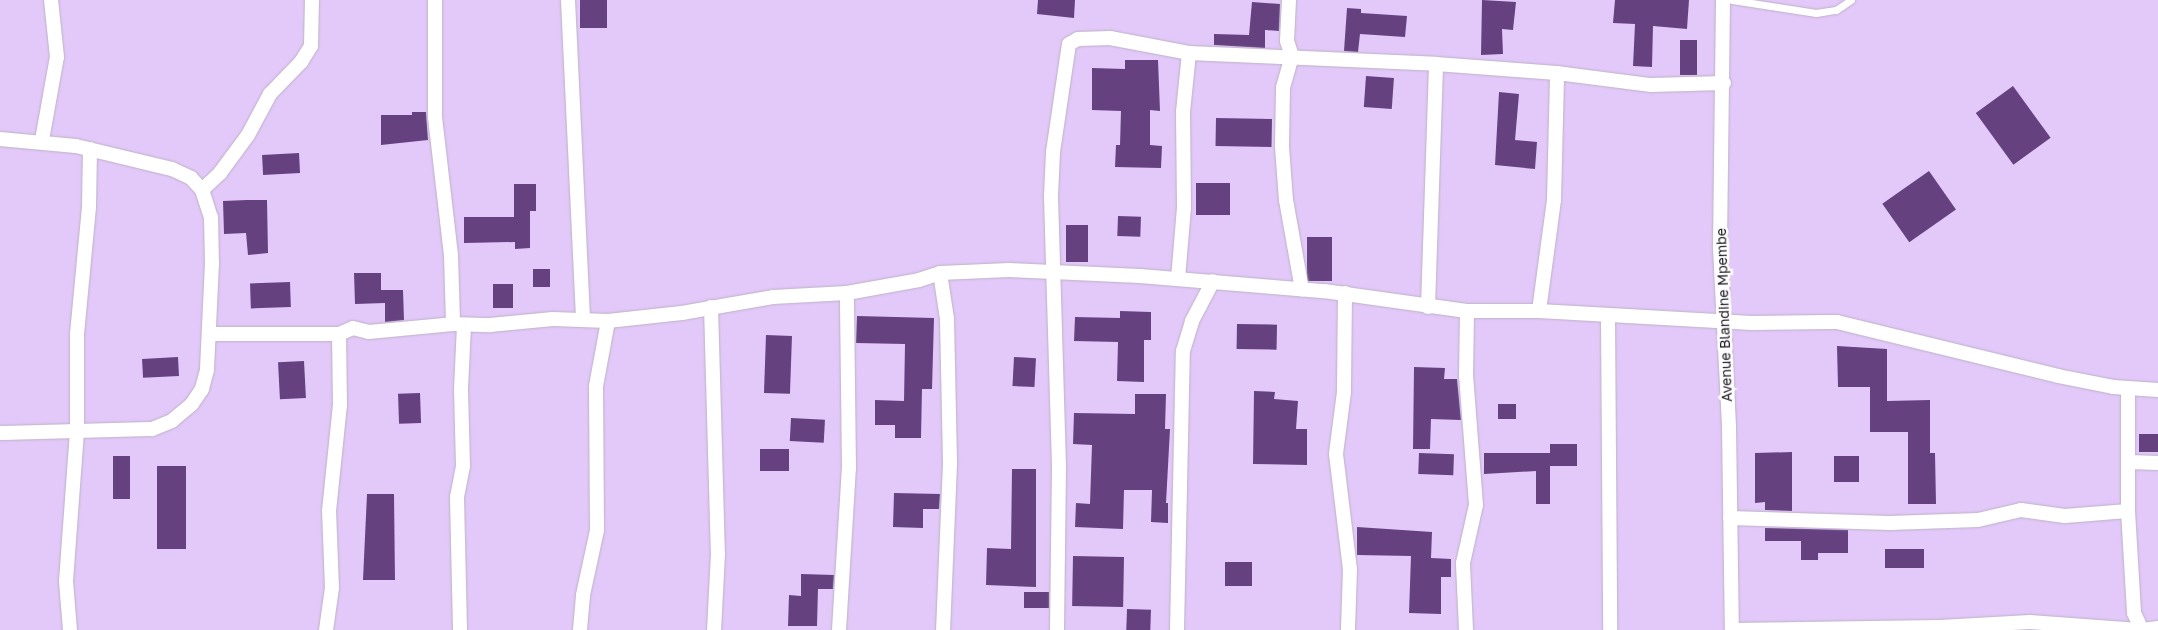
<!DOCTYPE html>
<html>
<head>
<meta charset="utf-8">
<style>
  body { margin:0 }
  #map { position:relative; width:2158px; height:630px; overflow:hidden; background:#f9f5fd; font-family:"Golos Text",sans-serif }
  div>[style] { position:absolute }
  .green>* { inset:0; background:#e3c9f9; transform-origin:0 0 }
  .building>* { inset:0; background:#654180; transform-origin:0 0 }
  .roads { filter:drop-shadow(0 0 1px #bdb2c7) drop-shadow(0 0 1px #bdb2c7) }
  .service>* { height:7px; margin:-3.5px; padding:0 3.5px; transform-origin:3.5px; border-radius:3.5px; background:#fff }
  .minor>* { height:14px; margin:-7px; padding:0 7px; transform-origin:7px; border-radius:7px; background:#fff }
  span { translate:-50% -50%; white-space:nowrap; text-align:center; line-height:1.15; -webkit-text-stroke:5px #fff; paint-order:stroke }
  .street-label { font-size:14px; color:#242028 }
</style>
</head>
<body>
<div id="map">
  <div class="green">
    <div style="left:0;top:0;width:2158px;height:630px"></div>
  </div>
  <div class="building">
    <div style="left:580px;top:0;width:27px;height:28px"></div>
    <div style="clip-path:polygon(1038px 0,1075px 0,1074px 18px,1037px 14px)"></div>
    <div style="clip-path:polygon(1482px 0,1516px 2px,1513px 30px,1502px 29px,1503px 54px,1481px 55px)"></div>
    <div style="clip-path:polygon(1615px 0,1689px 0,1687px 29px,1653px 26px,1652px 67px,1633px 66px,1635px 24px,1613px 23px)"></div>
    <div style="clip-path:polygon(1252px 2px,1280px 4px,1279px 31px,1265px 30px,1265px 48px,1214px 45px,1214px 34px,1249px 35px)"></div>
    <div style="clip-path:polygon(1347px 8px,1361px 9px,1361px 13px,1407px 16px,1405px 37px,1360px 34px,1358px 52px,1344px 51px)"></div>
    <div style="left:1680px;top:40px;width:17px;height:35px"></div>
    <div style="clip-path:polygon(1125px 60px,1158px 60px,1160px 111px,1150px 110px,1150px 145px,1162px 146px,1161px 168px,1115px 167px,1116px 145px,1120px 145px,1121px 111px,1092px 110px,1092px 68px,1125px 69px)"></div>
    <div style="left:1366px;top:76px;width:28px;height:31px;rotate:4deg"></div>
    <div style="left:2013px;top:86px;width:64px;height:46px;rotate:54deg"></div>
    <div style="clip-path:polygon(1499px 92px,1519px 94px,1515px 140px,1537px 142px,1535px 169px,1495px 165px)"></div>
    <div style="clip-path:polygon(412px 112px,426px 112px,428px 140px,381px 145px,381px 115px,412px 115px)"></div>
    <div style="left:1216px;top:118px;width:56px;height:28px;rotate:1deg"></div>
    <div style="left:299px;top:153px;width:20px;height:37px;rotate:87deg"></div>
    <div style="left:1929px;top:171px;width:47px;height:57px;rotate:55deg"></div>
    <div style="left:1196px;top:183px;width:34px;height:32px"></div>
    <div style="clip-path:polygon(514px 184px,536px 184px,536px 211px,530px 211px,530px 248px,515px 249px,515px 242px,464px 243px,464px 217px,514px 217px)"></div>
    <div style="clip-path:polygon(247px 200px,267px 200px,268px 253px,248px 255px,246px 233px,224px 234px,223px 201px)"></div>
    <div style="left:1118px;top:216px;width:23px;height:20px;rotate:2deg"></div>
    <div style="left:1066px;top:225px;width:22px;height:37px"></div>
    <div style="left:1307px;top:237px;width:25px;height:44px"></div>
    <div style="left:533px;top:269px;width:17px;height:18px"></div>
    <div style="clip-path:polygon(354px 273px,381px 273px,381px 290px,403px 290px,404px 320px,385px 322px,385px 303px,355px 304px)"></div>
    <div style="left:290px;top:282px;width:25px;height:40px;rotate:88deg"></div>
    <div style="left:493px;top:284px;width:20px;height:24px"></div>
    <div style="clip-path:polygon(1120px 311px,1151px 312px,1151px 340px,1144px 340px,1144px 382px,1117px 381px,1118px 342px,1074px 341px,1075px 317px,1120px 318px)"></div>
    <div style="clip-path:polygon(857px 316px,934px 318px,932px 389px,922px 389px,921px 438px,895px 438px,895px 425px,875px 425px,875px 400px,904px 401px,905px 344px,856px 343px)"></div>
    <div style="left:1237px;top:324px;width:40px;height:25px;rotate:1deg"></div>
    <div style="left:766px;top:335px;width:26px;height:58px;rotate:2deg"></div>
    <div style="clip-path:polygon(1837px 346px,1887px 349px,1887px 401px,1930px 400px,1930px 453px,1935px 453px,1936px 504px,1908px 504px,1908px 432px,1870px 432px,1870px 387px,1838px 387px)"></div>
    <div style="left:178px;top:357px;width:19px;height:36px;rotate:87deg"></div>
    <div style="left:1014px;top:357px;width:22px;height:29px;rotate:3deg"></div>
    <div style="left:304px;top:361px;width:37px;height:26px;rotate:87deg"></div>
    <div style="clip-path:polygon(1414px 367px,1445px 368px,1444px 379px,1457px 379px,1461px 420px,1431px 419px,1430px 449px,1413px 449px)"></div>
    <div style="clip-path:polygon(1254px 391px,1275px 392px,1274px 399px,1298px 401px,1296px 429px,1307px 429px,1307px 465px,1253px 464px)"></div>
    <div style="left:420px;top:393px;width:30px;height:22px;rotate:88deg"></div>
    <div style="clip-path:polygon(1135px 394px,1166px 394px,1165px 429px,1170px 429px,1166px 503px,1168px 503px,1168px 523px,1151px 522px,1152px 490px,1124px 490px,1123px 529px,1075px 527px,1076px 503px,1090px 504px,1092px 445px,1073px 444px,1074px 413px,1135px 414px)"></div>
    <div style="left:1498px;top:404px;width:18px;height:15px"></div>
    <div style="left:791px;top:418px;width:34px;height:23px;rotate:3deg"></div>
    <div style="left:2139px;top:434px;width:19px;height:18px"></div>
    <div style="clip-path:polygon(1550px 444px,1577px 444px,1577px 466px,1550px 466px,1550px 504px,1536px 504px,1536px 471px,1484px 474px,1484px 453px,1550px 453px)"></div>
    <div style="left:760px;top:449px;width:29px;height:22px"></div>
    <div style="clip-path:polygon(1792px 452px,1792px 511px,1765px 510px,1765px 502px,1755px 503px,1755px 453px)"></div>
    <div style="left:1419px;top:453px;width:35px;height:21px;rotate:2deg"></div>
    <div style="left:113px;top:456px;width:17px;height:43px"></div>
    <div style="left:1834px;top:456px;width:25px;height:26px"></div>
    <div style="left:157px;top:466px;width:29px;height:83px"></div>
    <div style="clip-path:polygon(1012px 469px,1036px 469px,1036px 587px,986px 585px,987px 548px,1011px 549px)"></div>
    <div style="clip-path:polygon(894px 493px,940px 494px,939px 509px,923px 509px,923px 528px,893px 527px)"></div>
    <div style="clip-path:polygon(367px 494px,394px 494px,395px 580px,363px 580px)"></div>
    <div style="clip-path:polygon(1357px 527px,1432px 532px,1431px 558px,1451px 559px,1451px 577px,1441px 577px,1441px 614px,1409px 613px,1411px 556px,1357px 555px)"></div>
    <div style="clip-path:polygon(1765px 528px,1848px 530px,1848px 553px,1818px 553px,1818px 560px,1801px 560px,1801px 541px,1765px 541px)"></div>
    <div style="left:1885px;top:549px;width:39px;height:19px"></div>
    <div style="left:1073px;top:556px;width:51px;height:50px;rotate:1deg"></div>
    <div style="left:1225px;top:562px;width:27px;height:24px"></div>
    <div style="clip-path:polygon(801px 574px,834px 575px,833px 589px,818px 589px,817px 626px,788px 626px,789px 595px,801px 596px)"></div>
    <div style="left:1024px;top:592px;width:25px;height:16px"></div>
    <div style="left:1127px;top:609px;width:24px;height:21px;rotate:2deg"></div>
  </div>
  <div class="roads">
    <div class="service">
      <div style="left:1732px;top:0;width:85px;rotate:8.8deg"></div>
      <div style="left:1816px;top:13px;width:20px;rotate:-9deg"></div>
      <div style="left:1836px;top:10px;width:18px;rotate:-34deg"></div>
    </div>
    <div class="minor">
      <div style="left:435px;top:0;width:117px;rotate:90deg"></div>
      <div style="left:435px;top:117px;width:139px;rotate:83.4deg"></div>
      <div style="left:451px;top:255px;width:69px;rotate:88.3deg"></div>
      <div style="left:568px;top:0;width:320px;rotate:87.3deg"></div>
      <div style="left:1289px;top:0;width:41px;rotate:92.8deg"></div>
      <div style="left:1287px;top:41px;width:16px;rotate:72deg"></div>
      <div style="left:1292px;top:56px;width:33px;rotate:106deg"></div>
      <div style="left:1283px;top:88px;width:59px;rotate:91deg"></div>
      <div style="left:1282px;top:147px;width:53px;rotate:85.7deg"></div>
      <div style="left:1286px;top:200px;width:91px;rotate:79.9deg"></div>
      <div style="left:1723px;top:0;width:248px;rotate:90.7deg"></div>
      <div style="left:1720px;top:248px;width:178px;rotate:87.1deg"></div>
      <div style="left:1729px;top:426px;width:204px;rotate:89.2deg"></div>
      <div style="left:0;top:139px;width:76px;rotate:5.3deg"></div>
      <div style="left:76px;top:146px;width:99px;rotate:13.5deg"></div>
      <div style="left:172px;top:169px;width:21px;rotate:25deg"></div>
      <div style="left:191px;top:178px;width:16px;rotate:47deg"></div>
      <div style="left:202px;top:190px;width:28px;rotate:72deg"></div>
      <div style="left:211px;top:217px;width:46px;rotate:88.8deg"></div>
      <div style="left:212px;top:263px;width:107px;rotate:92.7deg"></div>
      <div style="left:207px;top:370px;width:20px;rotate:105deg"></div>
      <div style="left:202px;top:389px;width:18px;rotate:124deg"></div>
      <div style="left:192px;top:404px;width:26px;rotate:140deg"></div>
      <div style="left:172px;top:421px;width:22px;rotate:158deg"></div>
      <div style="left:152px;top:429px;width:152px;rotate:178.5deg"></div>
      <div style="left:42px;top:140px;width:84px;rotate:-79.8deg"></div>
      <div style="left:57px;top:57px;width:57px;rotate:-96deg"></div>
      <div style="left:202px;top:190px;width:25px;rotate:-43deg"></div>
      <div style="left:220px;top:173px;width:47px;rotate:-53.6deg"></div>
      <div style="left:248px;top:135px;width:47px;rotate:-61.8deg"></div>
      <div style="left:270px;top:94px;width:45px;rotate:-45.9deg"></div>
      <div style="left:301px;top:62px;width:19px;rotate:-58deg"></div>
      <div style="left:311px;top:46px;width:46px;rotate:-88.8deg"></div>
      <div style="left:940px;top:273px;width:47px;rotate:81.3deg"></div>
      <div style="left:947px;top:319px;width:145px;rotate:88.8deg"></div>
      <div style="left:950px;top:464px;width:166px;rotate:92.4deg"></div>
      <div style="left:1178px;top:279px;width:71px;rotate:-85.2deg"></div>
      <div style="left:1184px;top:208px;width:96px;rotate:-90.6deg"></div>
      <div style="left:1183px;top:112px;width:59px;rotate:-84.2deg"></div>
      <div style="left:1345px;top:293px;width:99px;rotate:90.6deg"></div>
      <div style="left:1344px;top:392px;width:63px;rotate:97.4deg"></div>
      <div style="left:1336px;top:454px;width:116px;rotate:83.1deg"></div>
      <div style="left:1350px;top:569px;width:61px;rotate:91.9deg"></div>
      <div style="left:711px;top:307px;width:247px;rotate:88.4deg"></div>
      <div style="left:718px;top:554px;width:76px;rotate:93deg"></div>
      <div style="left:1428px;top:307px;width:243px;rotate:-88.1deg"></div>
      <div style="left:1539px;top:311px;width:112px;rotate:-82.3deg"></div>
      <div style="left:1554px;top:200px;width:127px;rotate:-88.6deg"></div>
      <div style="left:1608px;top:315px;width:315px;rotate:89.6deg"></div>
      <div style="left:209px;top:334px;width:130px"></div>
      <div style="left:339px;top:334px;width:15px;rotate:-23deg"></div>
      <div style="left:353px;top:328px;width:16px;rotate:14deg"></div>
      <div style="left:369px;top:332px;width:84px;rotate:-5.4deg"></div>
      <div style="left:453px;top:324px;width:37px;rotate:2deg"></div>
      <div style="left:490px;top:325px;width:63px;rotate:-5.4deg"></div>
      <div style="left:553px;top:319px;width:55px;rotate:2.1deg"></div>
      <div style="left:608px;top:321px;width:74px;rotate:-6.2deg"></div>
      <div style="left:682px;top:313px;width:92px;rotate:-10deg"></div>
      <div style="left:773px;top:297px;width:74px;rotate:-3.1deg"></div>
      <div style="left:847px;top:293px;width:73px;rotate:-10.2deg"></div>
      <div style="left:919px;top:280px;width:22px;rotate:-18deg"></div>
      <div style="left:940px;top:273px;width:69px;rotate:-2.5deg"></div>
      <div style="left:1009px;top:270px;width:131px;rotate:2.6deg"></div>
      <div style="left:1140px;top:276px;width:185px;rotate:4.7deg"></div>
      <div style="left:1324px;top:291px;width:144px;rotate:8deg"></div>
      <div style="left:1467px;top:311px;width:72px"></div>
      <div style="left:1539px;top:311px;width:213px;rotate:3.2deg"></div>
      <div style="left:1752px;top:323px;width:85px;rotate:-0.7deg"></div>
      <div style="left:1837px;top:322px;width:228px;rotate:13.7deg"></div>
      <div style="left:2058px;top:376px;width:56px;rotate:11.3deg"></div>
      <div style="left:2113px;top:387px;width:45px;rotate:3.8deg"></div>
      <div style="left:2128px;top:389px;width:122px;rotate:90deg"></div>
      <div style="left:2128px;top:511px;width:102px;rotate:86.6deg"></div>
      <div style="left:2134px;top:613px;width:19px;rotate:65deg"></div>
      <div style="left:2129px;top:462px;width:29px;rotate:2deg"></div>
      <div style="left:1730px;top:518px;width:160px;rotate:1.8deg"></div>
      <div style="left:1890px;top:523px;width:88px;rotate:-2deg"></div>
      <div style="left:1978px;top:520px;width:44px;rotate:-13.1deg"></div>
      <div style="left:2021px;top:510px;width:44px;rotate:7.8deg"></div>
      <div style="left:2065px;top:516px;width:63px;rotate:-4.5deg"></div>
      <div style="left:70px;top:630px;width:49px;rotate:-94.7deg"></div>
      <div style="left:66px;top:581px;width:151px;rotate:-85.8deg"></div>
      <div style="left:77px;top:430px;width:96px;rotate:-90deg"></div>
      <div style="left:77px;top:334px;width:128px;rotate:-84.6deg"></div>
      <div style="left:89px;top:207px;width:58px;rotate:-89deg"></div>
      <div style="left:326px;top:630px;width:42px;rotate:-81.9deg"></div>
      <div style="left:332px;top:588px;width:77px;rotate:-92.2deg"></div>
      <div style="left:329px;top:511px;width:107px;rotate:-84.1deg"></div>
      <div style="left:340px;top:405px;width:71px;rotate:-90.8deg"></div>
      <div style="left:460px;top:630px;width:133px;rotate:-91.3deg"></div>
      <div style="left:457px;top:497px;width:32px;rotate:-79deg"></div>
      <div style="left:463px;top:466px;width:77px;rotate:-91.5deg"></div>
      <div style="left:461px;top:389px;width:64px;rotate:-87.3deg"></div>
      <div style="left:580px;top:630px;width:35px;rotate:-85deg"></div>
      <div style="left:583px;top:595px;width:66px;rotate:-77.8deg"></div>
      <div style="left:597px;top:530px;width:144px;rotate:-90.4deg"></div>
      <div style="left:596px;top:386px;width:66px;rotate:-79.5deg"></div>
      <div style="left:839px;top:630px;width:162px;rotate:-86.5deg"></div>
      <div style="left:849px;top:468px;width:175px;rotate:-90.7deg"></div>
      <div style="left:1057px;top:630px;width:164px;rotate:-89.3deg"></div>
      <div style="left:1059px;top:466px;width:271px;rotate:-91.7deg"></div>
      <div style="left:1051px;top:195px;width:43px;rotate:-87.3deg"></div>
      <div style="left:1053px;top:152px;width:109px;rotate:-81.6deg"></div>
      <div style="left:1069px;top:44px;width:10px;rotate:-29deg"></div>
      <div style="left:1078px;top:39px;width:32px;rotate:-2deg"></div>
      <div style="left:1110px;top:38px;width:80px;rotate:10.8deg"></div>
      <div style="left:1189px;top:53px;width:247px;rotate:2.5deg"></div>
      <div style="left:1436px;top:64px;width:121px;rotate:4.3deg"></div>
      <div style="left:1557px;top:73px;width:95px;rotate:7.3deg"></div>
      <div style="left:1651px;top:85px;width:73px;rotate:-1.6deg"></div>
      <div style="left:1177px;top:630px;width:279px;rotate:-88.8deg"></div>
      <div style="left:1183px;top:351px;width:31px;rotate:-73deg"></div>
      <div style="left:1192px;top:321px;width:45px;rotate:-62.3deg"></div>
      <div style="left:1466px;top:630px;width:67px;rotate:-92.6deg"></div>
      <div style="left:1463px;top:563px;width:59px;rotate:-77.4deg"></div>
      <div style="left:1476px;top:505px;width:129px;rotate:-94.4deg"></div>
      <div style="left:1466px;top:376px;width:65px;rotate:-89.1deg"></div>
      <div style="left:1733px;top:630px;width:207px;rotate:-0.8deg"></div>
      <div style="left:1940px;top:627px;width:90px;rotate:-3.2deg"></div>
      <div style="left:2030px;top:622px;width:109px;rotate:4.2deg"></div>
      <div style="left:2143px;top:630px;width:15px;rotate:-8deg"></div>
    </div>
  </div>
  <div class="street-label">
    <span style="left:1724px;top:315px;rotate:-92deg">Avenue Blandine Mpembe</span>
  </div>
</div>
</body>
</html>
